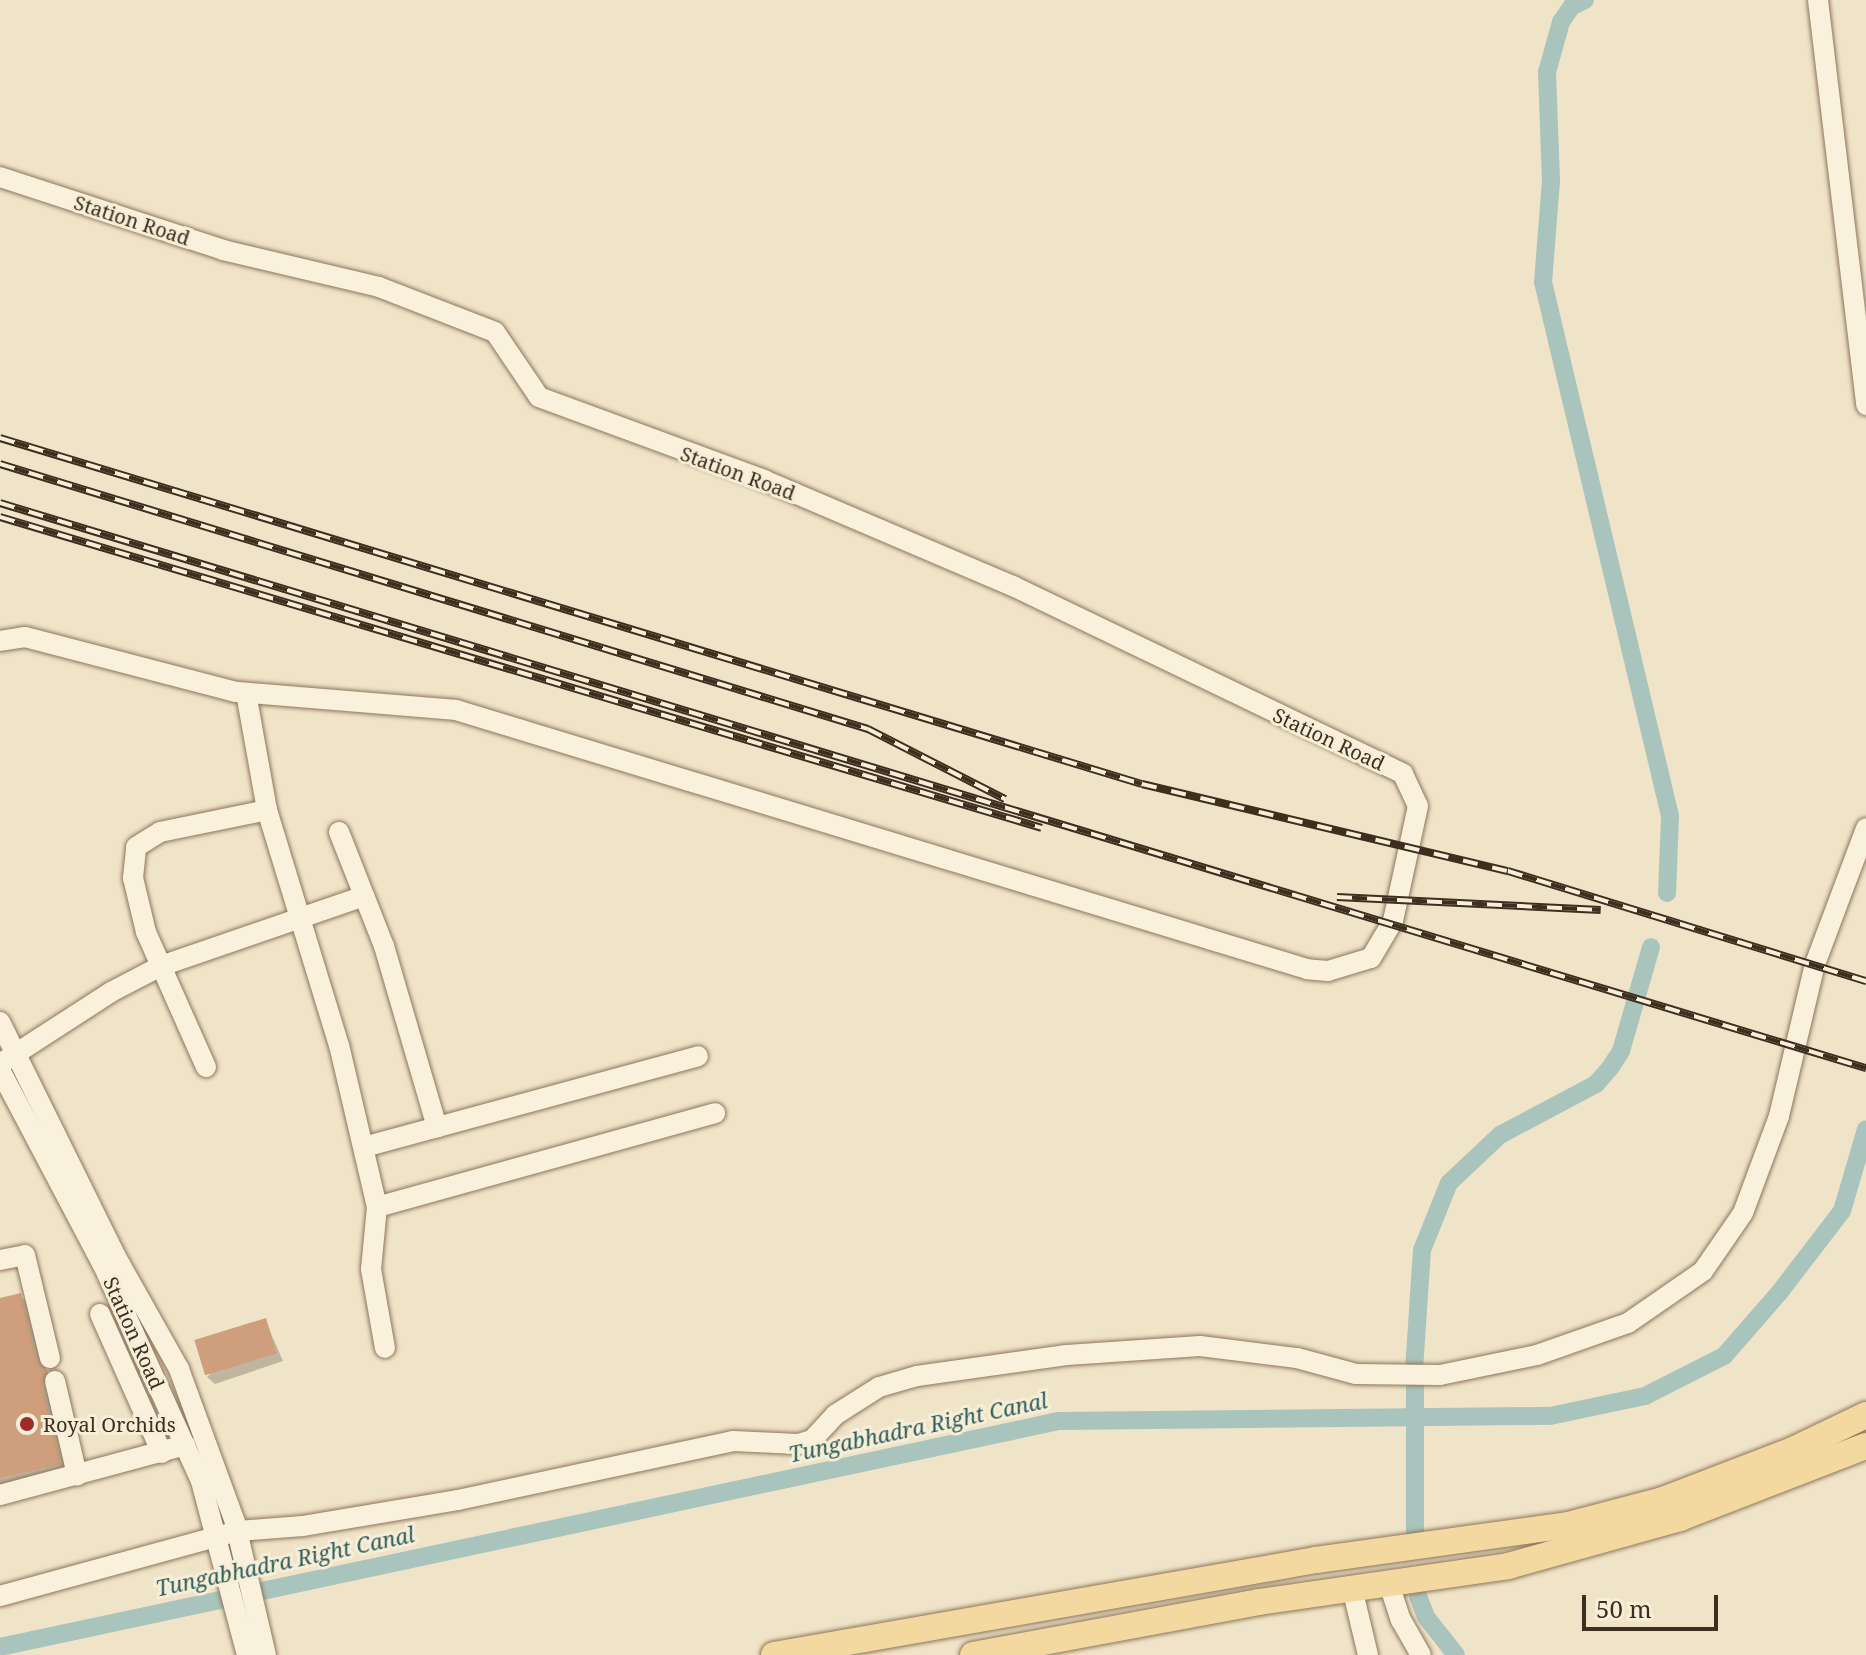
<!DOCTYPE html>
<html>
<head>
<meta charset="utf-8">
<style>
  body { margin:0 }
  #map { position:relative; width:1866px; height:1655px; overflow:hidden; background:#f0e4c8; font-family:"Noto Serif",serif }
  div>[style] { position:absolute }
  .shadow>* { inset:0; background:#0003 }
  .canal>* { height:18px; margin:-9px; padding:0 9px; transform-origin:9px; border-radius:9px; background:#a9c4bc }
  .building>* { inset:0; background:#cf9f7d; transform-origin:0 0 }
  .roads { filter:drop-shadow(0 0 2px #8d765c) drop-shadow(0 0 2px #8d765c) }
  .minor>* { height:20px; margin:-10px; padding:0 10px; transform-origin:10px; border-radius:10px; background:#faf1dc }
  .major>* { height:26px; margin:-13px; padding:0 13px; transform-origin:13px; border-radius:13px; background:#f3d9a0 }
  .rail>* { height:8px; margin-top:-4px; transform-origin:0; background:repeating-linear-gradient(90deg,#f7eed8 0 15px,#3d2e20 0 30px); box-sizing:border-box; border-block:2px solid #3d2e20 }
  .dots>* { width:22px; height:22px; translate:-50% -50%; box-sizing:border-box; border:4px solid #f7eed8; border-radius:50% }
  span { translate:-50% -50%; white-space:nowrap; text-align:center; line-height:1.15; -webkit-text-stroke:6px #f7eed8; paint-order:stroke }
  .street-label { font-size:20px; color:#3d2e20 }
  .poi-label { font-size:20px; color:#3d2e20 }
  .left { translate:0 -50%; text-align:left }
  .water-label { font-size:22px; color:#2f5d5a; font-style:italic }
  .scale { position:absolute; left:1582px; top:1595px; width:136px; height:36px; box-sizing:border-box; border:4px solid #3d2e20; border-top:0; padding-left:10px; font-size:24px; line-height:28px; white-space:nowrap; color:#3d2e20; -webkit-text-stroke:6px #f7eed8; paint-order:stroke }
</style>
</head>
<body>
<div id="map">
  <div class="shadow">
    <div style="clip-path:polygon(20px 1296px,30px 1306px,47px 1372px,56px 1382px,70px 1474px,0 1489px,0 1300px)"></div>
    <div style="clip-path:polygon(265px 1320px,283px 1361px,215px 1384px,207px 1377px)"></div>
  </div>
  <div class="canal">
    <div style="left:1585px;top:0;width:14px;rotate:155deg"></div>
    <div style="left:1572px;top:6px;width:19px;rotate:125deg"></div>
    <div style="left:1561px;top:22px;width:52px;rotate:105.6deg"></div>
    <div style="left:1547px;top:72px;width:109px;rotate:87.9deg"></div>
    <div style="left:1551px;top:181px;width:101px;rotate:94.5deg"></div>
    <div style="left:1543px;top:282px;width:549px;rotate:76.62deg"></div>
    <div style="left:1670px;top:816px;width:77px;rotate:92.2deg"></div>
    <div style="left:1414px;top:1370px;width:120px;rotate:-86.2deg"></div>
    <div style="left:1422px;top:1250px;width:72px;rotate:-68.1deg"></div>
    <div style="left:1449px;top:1183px;width:70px;rotate:-43.3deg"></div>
    <div style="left:1500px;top:1135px;width:109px;rotate:-28deg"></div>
    <div style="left:1596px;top:1084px;width:21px;rotate:-49deg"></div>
    <div style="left:1610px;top:1068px;width:20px;rotate:-57deg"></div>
    <div style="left:1621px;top:1051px;width:108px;rotate:-73.9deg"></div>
    <div style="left:1415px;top:1385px;width:158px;rotate:90deg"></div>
    <div style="left:1418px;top:1596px;width:22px;rotate:69deg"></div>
    <div style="left:1426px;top:1617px;width:48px;rotate:51.7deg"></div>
    <div style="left:0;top:1647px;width:1083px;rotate:-12.05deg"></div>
    <div style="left:1059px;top:1421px;width:491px;rotate:-0.6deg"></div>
    <div style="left:1550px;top:1416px;width:97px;rotate:-11.9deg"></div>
    <div style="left:1645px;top:1396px;width:89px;rotate:-26.9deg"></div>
    <div style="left:1724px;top:1356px;width:84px;rotate:-48.9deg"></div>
    <div style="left:1779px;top:1293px;width:103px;rotate:-52.5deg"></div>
    <div style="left:1842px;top:1211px;width:85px;rotate:-73.7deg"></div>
  </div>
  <div class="building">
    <div style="clip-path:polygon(21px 1293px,37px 1361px,48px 1371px,42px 1384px,61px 1464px,0 1478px,0 1298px)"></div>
    <div style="left:266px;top:1318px;width:37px;height:75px;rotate:73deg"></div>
  </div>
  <div class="roads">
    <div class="minor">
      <div style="left:1818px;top:0;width:408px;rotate:83.2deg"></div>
      <div style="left:0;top:177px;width:235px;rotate:18.1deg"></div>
      <div style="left:223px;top:250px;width:160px;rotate:13.3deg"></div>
      <div style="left:379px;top:287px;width:124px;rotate:21.2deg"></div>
      <div style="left:495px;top:332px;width:78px;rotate:55.9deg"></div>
      <div style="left:539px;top:397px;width:240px;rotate:20.2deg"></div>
      <div style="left:764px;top:480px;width:271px;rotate:23.1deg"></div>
      <div style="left:1013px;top:586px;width:433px;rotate:25.7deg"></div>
      <div style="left:1403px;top:774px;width:35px;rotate:65deg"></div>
      <div style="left:1418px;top:806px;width:118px;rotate:102.3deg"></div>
      <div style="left:1393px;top:921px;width:43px;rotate:120.7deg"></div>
      <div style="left:1371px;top:958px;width:45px;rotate:163.2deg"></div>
      <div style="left:1328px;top:971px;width:21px;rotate:-175deg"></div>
      <div style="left:1307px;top:969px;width:890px;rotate:-163.07deg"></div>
      <div style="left:456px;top:710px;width:221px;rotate:-175.3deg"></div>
      <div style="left:236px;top:692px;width:218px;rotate:-165.4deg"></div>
      <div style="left:25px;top:637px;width:25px;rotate:171deg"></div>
      <div style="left:246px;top:693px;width:119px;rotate:79.8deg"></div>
      <div style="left:267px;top:810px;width:246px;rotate:73deg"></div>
      <div style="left:339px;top:1045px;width:166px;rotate:76.8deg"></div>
      <div style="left:377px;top:1207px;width:62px;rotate:95.5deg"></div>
      <div style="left:371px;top:1269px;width:80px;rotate:80deg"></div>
      <div style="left:339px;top:832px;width:123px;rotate:68.5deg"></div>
      <div style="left:384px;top:946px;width:189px;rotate:73.7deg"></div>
      <div style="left:0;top:1022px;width:260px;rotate:63.7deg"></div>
      <div style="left:115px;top:1255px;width:131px;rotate:60.7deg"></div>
      <div style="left:179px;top:1369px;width:163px;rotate:69.9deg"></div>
      <div style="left:235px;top:1522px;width:137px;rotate:76.9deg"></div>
      <div style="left:6px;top:1060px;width:125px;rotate:-32.9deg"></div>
      <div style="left:111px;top:992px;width:56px;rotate:-27.5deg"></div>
      <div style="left:161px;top:966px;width:215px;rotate:-19deg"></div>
      <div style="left:206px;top:1067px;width:148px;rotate:-114deg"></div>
      <div style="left:146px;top:932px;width:56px;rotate:-103.5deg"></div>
      <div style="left:133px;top:878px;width:31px;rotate:-84deg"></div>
      <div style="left:136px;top:847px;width:28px;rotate:-32deg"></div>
      <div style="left:160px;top:832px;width:109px;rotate:-11.6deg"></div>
      <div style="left:0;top:1070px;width:221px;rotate:62.2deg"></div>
      <div style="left:103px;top:1265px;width:237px;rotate:65.6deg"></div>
      <div style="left:201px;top:1481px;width:180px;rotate:75.2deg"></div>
      <div style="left:364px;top:1147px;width:346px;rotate:-15.2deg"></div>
      <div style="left:377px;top:1207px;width:351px;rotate:-15.5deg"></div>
      <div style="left:0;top:1260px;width:25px;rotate:-11deg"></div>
      <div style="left:25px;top:1255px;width:106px;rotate:76.4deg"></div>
      <div style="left:100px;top:1314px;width:152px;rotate:66deg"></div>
      <div style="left:55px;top:1381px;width:97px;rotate:76.8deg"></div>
      <div style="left:0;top:1495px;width:192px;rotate:-15.1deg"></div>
      <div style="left:1389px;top:1584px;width:38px;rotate:72deg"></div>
      <div style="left:1401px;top:1620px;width:40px;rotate:60.3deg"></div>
      <div style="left:1353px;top:1592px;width:65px;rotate:76.6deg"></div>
      <div style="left:0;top:1596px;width:247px;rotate:-15.3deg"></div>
      <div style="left:238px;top:1531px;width:65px;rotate:-4.4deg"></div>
      <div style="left:303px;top:1526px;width:157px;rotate:-9.5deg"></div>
      <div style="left:458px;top:1500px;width:281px;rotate:-12.1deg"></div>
      <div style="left:733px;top:1441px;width:65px;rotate:2.6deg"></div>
      <div style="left:798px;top:1444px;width:15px;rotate:-16deg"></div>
      <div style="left:812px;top:1440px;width:34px;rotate:-47deg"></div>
      <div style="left:835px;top:1415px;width:52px;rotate:-32.5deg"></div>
      <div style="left:879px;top:1387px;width:40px;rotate:-16deg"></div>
      <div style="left:917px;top:1376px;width:151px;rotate:-8deg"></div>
      <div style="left:1067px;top:1355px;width:133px;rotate:-3.9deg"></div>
      <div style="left:1200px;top:1346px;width:98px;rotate:7.1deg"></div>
      <div style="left:1297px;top:1358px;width:61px;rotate:15.2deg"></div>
      <div style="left:1356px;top:1374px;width:84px;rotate:0.7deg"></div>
      <div style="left:1440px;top:1375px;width:99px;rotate:-11.7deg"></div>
      <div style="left:1537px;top:1355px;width:96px;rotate:-19.4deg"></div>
      <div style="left:1628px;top:1323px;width:91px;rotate:-34.7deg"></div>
      <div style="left:1703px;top:1271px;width:70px;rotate:-55.4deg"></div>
      <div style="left:1743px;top:1213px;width:103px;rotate:-69.6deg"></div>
      <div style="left:1779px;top:1116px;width:156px;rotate:-76.7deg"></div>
      <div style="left:1815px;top:964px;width:145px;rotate:-69.4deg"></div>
    </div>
    <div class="major">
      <div style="left:774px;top:1655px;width:550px;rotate:-9.94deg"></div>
      <div style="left:1316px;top:1560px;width:254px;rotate:-7.9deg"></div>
      <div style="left:1568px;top:1525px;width:98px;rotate:-14.7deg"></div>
      <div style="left:1663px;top:1500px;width:139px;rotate:-21deg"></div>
      <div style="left:1793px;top:1450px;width:81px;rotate:-25.6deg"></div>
      <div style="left:973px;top:1655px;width:291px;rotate:-10.5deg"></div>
      <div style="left:1259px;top:1602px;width:252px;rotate:-8.2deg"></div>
      <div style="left:1508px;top:1566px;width:179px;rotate:-15.6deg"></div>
      <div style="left:1680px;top:1518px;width:199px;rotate:-21.2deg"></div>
    </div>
  </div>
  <div class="rail">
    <div style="left:0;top:438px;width:1193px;rotate:16.86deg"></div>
    <div style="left:1142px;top:784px;width:376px;rotate:13.4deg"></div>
    <div style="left:1508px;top:871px;width:375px;rotate:17.1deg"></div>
    <div style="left:0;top:464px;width:908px;rotate:16.98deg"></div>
    <div style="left:868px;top:729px;width:154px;rotate:27.1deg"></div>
    <div style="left:0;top:503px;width:1950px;rotate:16.85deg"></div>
    <div style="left:0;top:517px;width:1087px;rotate:16.62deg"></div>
    <div style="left:1337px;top:897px;width:264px;rotate:2.8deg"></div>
  </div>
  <div class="dots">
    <div style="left:27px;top:1424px;background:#9e2a2b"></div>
  </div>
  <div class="street-label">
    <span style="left:132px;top:220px;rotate:18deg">Station Road</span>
    <span style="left:738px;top:473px;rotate:20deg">Station Road</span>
    <span style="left:1329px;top:739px;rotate:25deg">Station Road</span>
    <span style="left:134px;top:1333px;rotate:66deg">Station Road</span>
  </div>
  <div class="poi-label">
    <span class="left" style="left:43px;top:1424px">Royal Orchids</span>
  </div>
  <div class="water-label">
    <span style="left:918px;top:1427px;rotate:-12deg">Tungabhadra Right Canal</span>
    <span style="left:285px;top:1561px;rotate:-12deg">Tungabhadra Right Canal</span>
  </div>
  <div class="scale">50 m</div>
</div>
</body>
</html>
